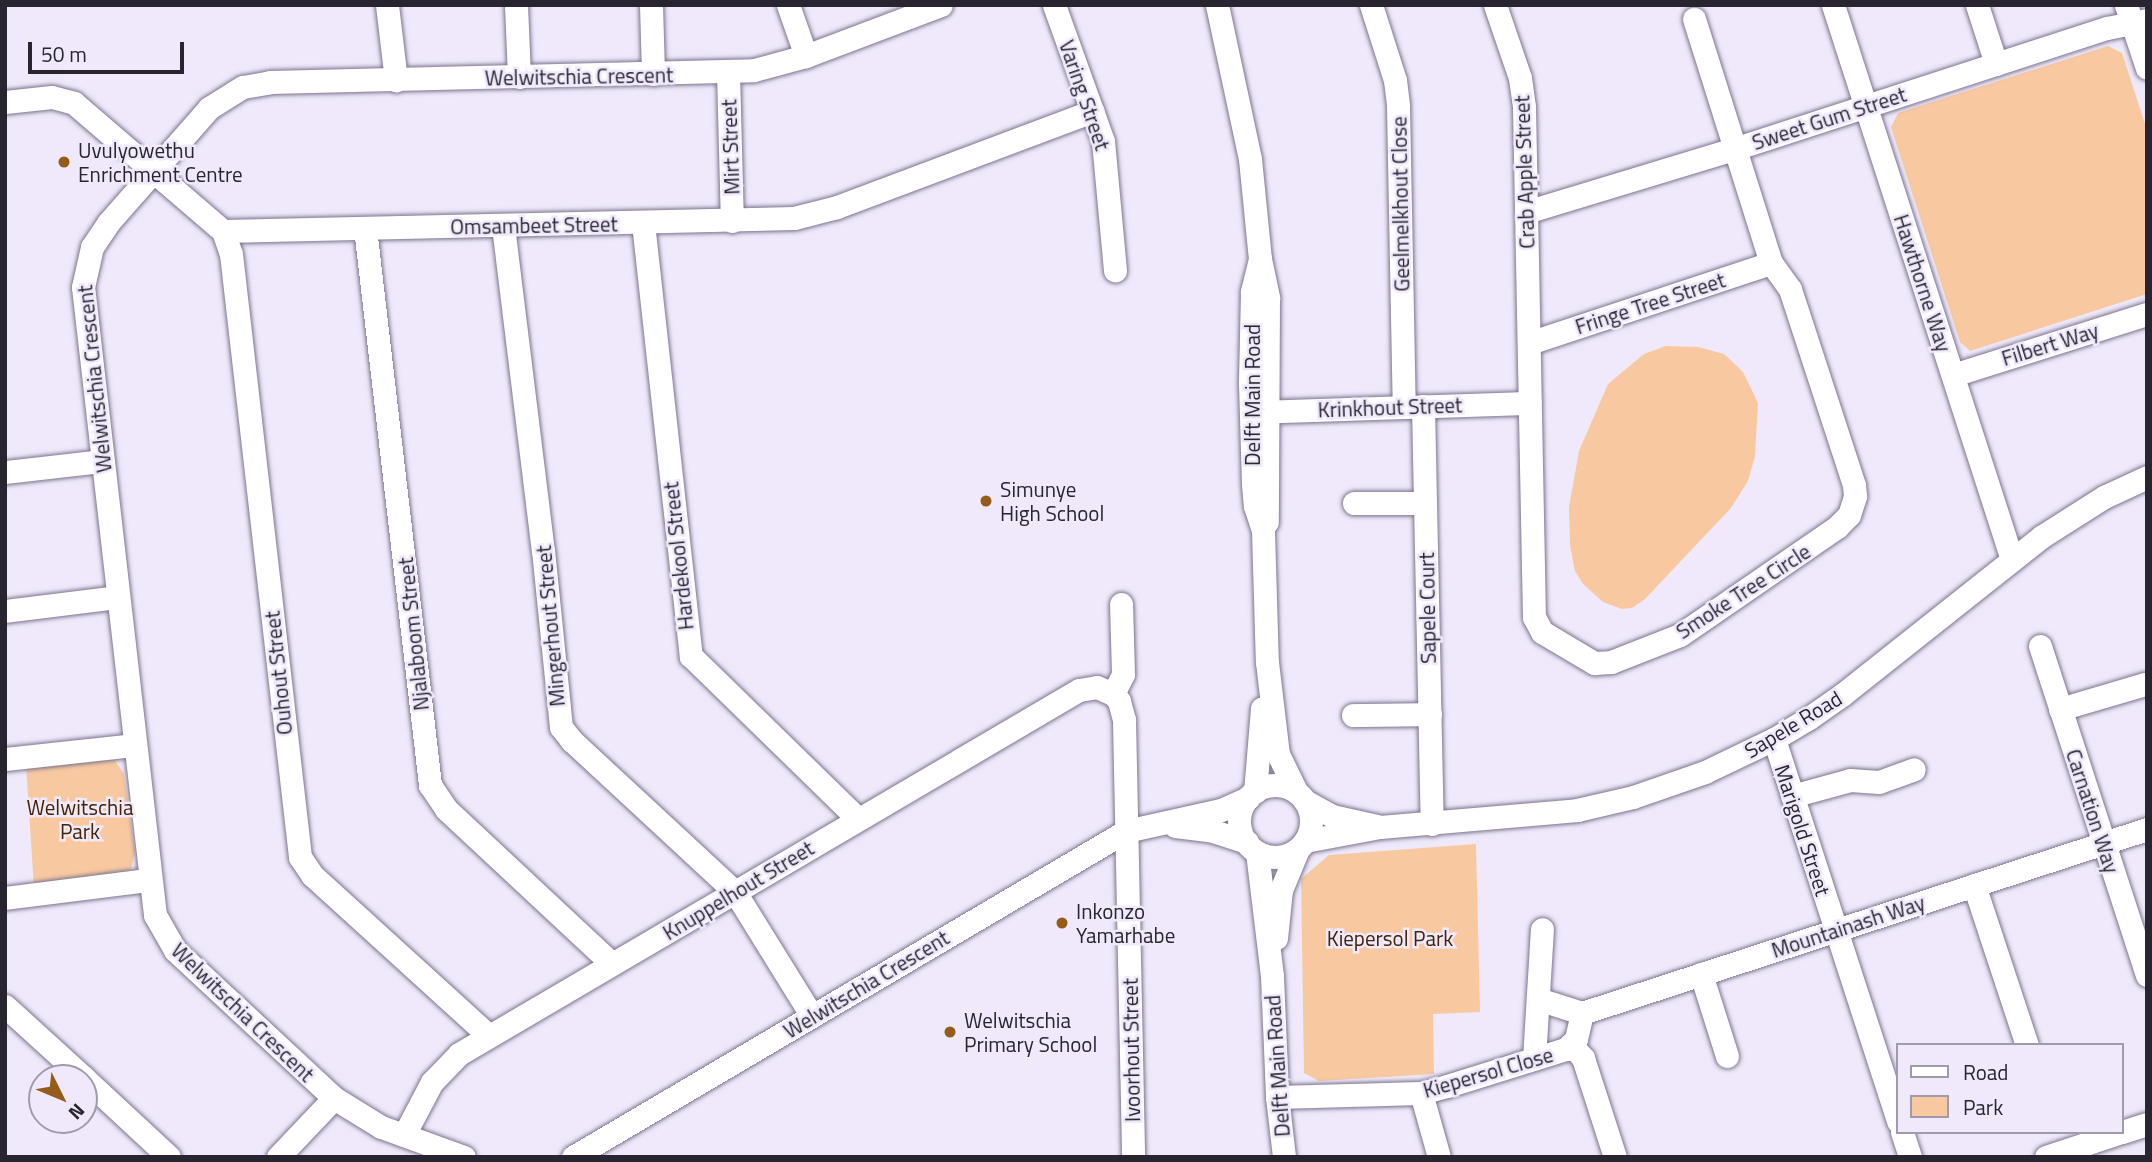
<!DOCTYPE html>
<html>
<head>
<meta charset="utf-8">
<style>
  body { margin:0 }
  #map { position:relative; width:2152px; height:1162px; overflow:hidden; background:#efe9fb; font-family:"Titillium Web",sans-serif }
  div>[style] { position:absolute }
  .green>* { inset:0; background:#f8c9a0 }
  .roads { filter:drop-shadow(0 0 2px #7d748e) drop-shadow(0 0 2px #7d748e) }
  .minor>* { height:23px; margin:-11.5px; padding:0 11.5px; transform-origin:11.5px; border-radius:11.5px; background:#fff }
  .minor>.ring { margin:-11.5px; padding:0; box-sizing:content-box; background:none; border:23px solid #fff; border-radius:50% }
  .dots>* { width:19px; height:19px; translate:-50% -50%; box-sizing:border-box; border:4px solid #efe9fb; border-radius:50% }
  span { translate:-50% -50%; white-space:nowrap; text-align:center; line-height:1.15; -webkit-text-stroke:5px #efe9fb; paint-order:stroke }
  .street-label { font-size:21px; color:#292530 }
  .poi-label { font-size:21px; color:#292530 }
  .left { translate:0 -50%; text-align:left }
  .park-label { font-size:21px; color:#422403 }
  .frame { position:absolute; inset:0; border:7px solid #292530; pointer-events:none }
  .legend { position:absolute; left:1896px; top:1043px; width:228px; height:91px; box-sizing:border-box; background:#efe9fb; border:2px solid #a09baa; margin:0; padding:9px 12px; list-style:none; font-size:21px; color:#292530 }
  .legend li { display:flex; align-items:center; gap:14px; height:35px }
  .legend b { width:35px; border:2px solid #a09baa }
  .north { position:absolute; left:28px; top:1064px; width:70px; height:70px; box-sizing:border-box; background:#efe9fb; border:2px solid #a09baa; border-radius:50%; rotate:133deg; font-size:19px; font-weight:700; line-height:28px; text-align:center; color:#292530 }
  .north::after { content:''; display:block; margin:auto; width:24px; height:32px; background:#955b19; clip-path:polygon(50% 0,100% 100%,50% 72%,0 100%) }
  .scale { position:absolute; left:28px; top:42px; width:156px; height:32px; box-sizing:border-box; border:4px solid #292530; border-top:0; padding-left:9px; font-size:21px; line-height:24px; white-space:nowrap; color:#292530; -webkit-text-stroke:5px #efe9fb; paint-order:stroke }
</style>
</head>
<body>
<div id="map">
  <div class="green">
    <div style="clip-path:polygon(2108px 46px,2122px 53px,2147px 130px,2147px 294px,1970px 351px,1960px 342px,1891px 127px,1898px 113px)"></div>
    <div style="clip-path:polygon(1666px 346px,1698px 347px,1724px 354px,1743px 372px,1758px 403px,1755px 456px,1748px 481px,1731px 508px,1645px 599px,1632px 608px,1622px 609px,1603px 602px,1583px 584px,1575px 571px,1570px 545px,1569px 507px,1579px 451px,1608px 384px,1644px 354px)"></div>
    <div style="clip-path:polygon(113px 758px,124px 774px,135px 853px,131px 869px,126px 874px,34px 888px,26px 764px)"></div>
    <div style="clip-path:polygon(1476px 844px,1480px 1012px,1433px 1014px,1434px 1074px,1319px 1081px,1304px 1073px,1301px 879px,1329px 855px)"></div>
  </div>
  <div class="roads">
    <div class="minor">
      <div style="left:387px;top:5px;width:76px;rotate:83.2deg"></div>
      <div style="left:516px;top:5px;width:72px;rotate:87.6deg"></div>
      <div style="left:651px;top:5px;width:69px;rotate:88.3deg"></div>
      <div style="left:788px;top:5px;width:54px;rotate:70.6deg"></div>
      <div style="left:1054px;top:5px;width:145px;rotate:70.2deg"></div>
      <div style="left:1103px;top:141px;width:130px;rotate:84.7deg"></div>
      <div style="left:1217px;top:5px;width:157px;rotate:77.9deg"></div>
      <div style="left:1250px;top:159px;width:100px;rotate:84.3deg"></div>
      <div style="left:1260px;top:259px;width:40px;rotate:78deg"></div>
      <div style="left:1268px;top:298px;width:224px;rotate:90.3deg"></div>
      <div style="left:1371px;top:5px;width:79px;rotate:72.3deg"></div>
      <div style="left:1395px;top:80px;width:26px;rotate:83deg"></div>
      <div style="left:1398px;top:106px;width:301px;rotate:88.9deg"></div>
      <div style="left:1495px;top:5px;width:77px;rotate:71.1deg"></div>
      <div style="left:1520px;top:78px;width:29px;rotate:82deg"></div>
      <div style="left:1524px;top:107px;width:510px;rotate:88.88deg"></div>
      <div style="left:1534px;top:617px;width:17px;rotate:62deg"></div>
      <div style="left:1542px;top:632px;width:61px;rotate:30.8deg"></div>
      <div style="left:1594px;top:663px;width:17px;rotate:-3deg"></div>
      <div style="left:1611px;top:662px;width:74px;rotate:-21.4deg"></div>
      <div style="left:1680px;top:635px;width:191px;rotate:-34.5deg"></div>
      <div style="left:1837px;top:527px;width:17px;rotate:-45deg"></div>
      <div style="left:1849px;top:515px;width:20px;rotate:-72deg"></div>
      <div style="left:1855px;top:496px;width:11px;rotate:-95deg"></div>
      <div style="left:1854px;top:485px;width:206px;rotate:-108.1deg"></div>
      <div style="left:1790px;top:289px;width:32px;rotate:-126deg"></div>
      <div style="left:1771px;top:263px;width:256px;rotate:-107.5deg"></div>
      <div style="left:1833px;top:5px;width:583px;rotate:72.12deg"></div>
      <div style="left:1977px;top:5px;width:62px;rotate:72.1deg"></div>
      <div style="left:2126px;top:5px;width:66px;rotate:71.6deg"></div>
      <div style="left:728px;top:72px;width:149px;rotate:88.5deg"></div>
      <div style="left:5px;top:102px;width:47px;rotate:-6.1deg"></div>
      <div style="left:52px;top:97px;width:23px;rotate:15deg"></div>
      <div style="left:74px;top:103px;width:196px;rotate:40.7deg"></div>
      <div style="left:223px;top:231px;width:571px;rotate:-1.3deg"></div>
      <div style="left:794px;top:218px;width:44px;rotate:-14.3deg"></div>
      <div style="left:837px;top:207px;width:273px;rotate:-20.6deg"></div>
      <div style="left:1526px;top:212px;width:217px;rotate:-16.9deg"></div>
      <div style="left:1734px;top:149px;width:392px;rotate:-18deg"></div>
      <div style="left:2107px;top:28px;width:41px;rotate:-11.3deg"></div>
      <div style="left:643px;top:223px;width:436px;rotate:83.7deg"></div>
      <div style="left:691px;top:656px;width:233px;rotate:44.3deg"></div>
      <div style="left:503px;top:226px;width:326px;rotate:83deg"></div>
      <div style="left:543px;top:550px;width:178px;rotate:84.2deg"></div>
      <div style="left:561px;top:727px;width:18px;rotate:52deg"></div>
      <div style="left:572px;top:741px;width:222px;rotate:42.8deg"></div>
      <div style="left:735px;top:892px;width:146px;rotate:58.2deg"></div>
      <div style="left:365px;top:228px;width:561px;rotate:83.34deg"></div>
      <div style="left:430px;top:785px;width:29px;rotate:56deg"></div>
      <div style="left:446px;top:809px;width:227px;rotate:43deg"></div>
      <div style="left:223px;top:231px;width:24px;rotate:71deg"></div>
      <div style="left:231px;top:254px;width:607px;rotate:83.47deg"></div>
      <div style="left:300px;top:857px;width:22px;rotate:56deg"></div>
      <div style="left:312px;top:875px;width:239px;rotate:42.3deg"></div>
      <div style="left:1260px;top:259px;width:34px;rotate:104deg"></div>
      <div style="left:1252px;top:292px;width:91px;rotate:91.3deg"></div>
      <div style="left:1250px;top:383px;width:101px;rotate:88.3deg"></div>
      <div style="left:1253px;top:484px;width:22px;rotate:85deg"></div>
      <div style="left:1255px;top:506px;width:26px;rotate:72deg"></div>
      <div style="left:1263px;top:531px;width:131px;rotate:88.3deg"></div>
      <div style="left:1267px;top:662px;width:93px;rotate:83.2deg"></div>
      <div style="left:1278px;top:754px;width:41px;rotate:64.1deg"></div>
      <div style="left:1529px;top:343px;width:255px;rotate:-18.3deg"></div>
      <div style="left:1953px;top:375px;width:203px;rotate:-17.5deg"></div>
      <div style="left:1423px;top:406px;width:418px;rotate:88.8deg"></div>
      <div style="left:1256px;top:412px;width:274px;rotate:-1.9deg"></div>
      <div style="left:5px;top:472px;width:98px;rotate:-6.5deg"></div>
      <div style="left:1354px;top:503px;width:71px"></div>
      <div style="left:5px;top:611px;width:113px;rotate:-7.1deg"></div>
      <div style="left:2040px;top:646px;width:346px;rotate:72deg"></div>
      <div style="left:1113px;top:694px;width:22px;rotate:-63deg"></div>
      <div style="left:1123px;top:674px;width:70px;rotate:-91.6deg"></div>
      <div style="left:2060px;top:709px;width:89px;rotate:-16.4deg"></div>
      <div style="left:1353px;top:715px;width:77px;rotate:-0.7deg"></div>
      <div style="left:1774px;top:739px;width:402px;rotate:72deg"></div>
      <div style="left:5px;top:759px;width:129px;rotate:-6.2deg"></div>
      <div class="ring" style="left:1239px;top:785px;width:49px;height:49px"></div>
      <div style="left:1255px;top:792px;width:84px;rotate:-85.2deg"></div>
      <div style="left:1792px;top:796px;width:60px;rotate:-15.4deg"></div>
      <div style="left:1850px;top:780px;width:29px;rotate:4deg"></div>
      <div style="left:1879px;top:782px;width:37px;rotate:-20deg"></div>
      <div style="left:1305px;top:801px;width:31px;rotate:29deg"></div>
      <div style="left:1332px;top:816px;width:46px;rotate:12.5deg"></div>
      <div style="left:1175px;top:826px;width:35px;rotate:7deg"></div>
      <div style="left:1210px;top:830px;width:39px;rotate:18deg"></div>
      <div style="left:1305px;top:841px;width:76px;rotate:-10.6deg"></div>
      <div style="left:1380px;top:827px;width:198px;rotate:-4.9deg"></div>
      <div style="left:1577px;top:810px;width:57px;rotate:-13.1deg"></div>
      <div style="left:1633px;top:797px;width:76px;rotate:-19.1deg"></div>
      <div style="left:1705px;top:772px;width:76px;rotate:-25.6deg"></div>
      <div style="left:1774px;top:739px;width:41px;rotate:-31deg"></div>
      <div style="left:1809px;top:718px;width:42px;rotate:-35.2deg"></div>
      <div style="left:1843px;top:694px;width:253px;rotate:-38.4deg"></div>
      <div style="left:2041px;top:537px;width:75px;rotate:-32.4deg"></div>
      <div style="left:2104px;top:497px;width:47px;rotate:-24.9deg"></div>
      <div style="left:1257px;top:852px;width:125px;rotate:83.1deg"></div>
      <div style="left:1272px;top:976px;width:121px;rotate:87.6deg"></div>
      <div style="left:1277px;top:1097px;width:60px;rotate:83.3deg"></div>
      <div style="left:1974px;top:885px;width:169px;rotate:71.7deg"></div>
      <div style="left:5px;top:898px;width:144px;rotate:-7.2deg"></div>
      <div style="left:1276px;top:938px;width:48px;rotate:-84.1deg"></div>
      <div style="left:1281px;top:890px;width:44px;rotate:-67.5deg"></div>
      <div style="left:1701px;top:974px;width:86px;rotate:72.4deg"></div>
      <div style="left:1538px;top:999px;width:46px;rotate:17.7deg"></div>
      <div style="left:5px;top:1006px;width:107px;rotate:42.3deg"></div>
      <div style="left:1571px;top:1045px;width:18px;rotate:47deg"></div>
      <div style="left:1583px;top:1058px;width:104px;rotate:72.1deg"></div>
      <div style="left:1534px;top:1059px;width:130px;rotate:-86.5deg"></div>
      <div style="left:84px;top:1078px;width:116px;rotate:42.9deg"></div>
      <div style="left:1421px;top:1093px;width:66px;rotate:74.3deg"></div>
      <div style="left:1277px;top:1097px;width:144px;rotate:-1.6deg"></div>
      <div style="left:1421px;top:1093px;width:27px;rotate:-15deg"></div>
      <div style="left:1447px;top:1086px;width:125px;rotate:-17.3deg"></div>
      <div style="left:1566px;top:1049px;width:14px;rotate:-45deg"></div>
      <div style="left:1576px;top:1039px;width:27px;rotate:-77deg"></div>
      <div style="left:1582px;top:1013px;width:594px;rotate:-18.04deg"></div>
      <div style="left:1902px;top:1132px;width:26px;rotate:72deg"></div>
      <div style="left:2122px;top:1132px;width:26px;rotate:-18deg"></div>
      <div style="left:404px;top:1135px;width:60px;rotate:-62.2deg"></div>
      <div style="left:432px;top:1082px;width:39px;rotate:-46deg"></div>
      <div style="left:459px;top:1054px;width:719px;rotate:-30.42deg"></div>
      <div style="left:1079px;top:690px;width:18px;rotate:-9deg"></div>
      <div style="left:1097px;top:687px;width:17px;rotate:24deg"></div>
      <div style="left:1113px;top:694px;width:9px;rotate:49deg"></div>
      <div style="left:1119px;top:701px;width:20px;rotate:75deg"></div>
      <div style="left:1124px;top:720px;width:437px;rotate:88.8deg"></div>
      <div style="left:278px;top:1157px;width:81px;rotate:-46.5deg"></div>
      <div style="left:464px;top:1157px;width:88px;rotate:-160.1deg"></div>
      <div style="left:381px;top:1127px;width:55px;rotate:-148.3deg"></div>
      <div style="left:334px;top:1098px;width:217px;rotate:-137.1deg"></div>
      <div style="left:175px;top:950px;width:40px;rotate:-119.7deg"></div>
      <div style="left:155px;top:915px;width:632px;rotate:-96.54deg"></div>
      <div style="left:83px;top:287px;width:41px;rotate:-77.3deg"></div>
      <div style="left:92px;top:247px;width:29px;rotate:-56deg"></div>
      <div style="left:108px;top:223px;width:153px;rotate:-48.7deg"></div>
      <div style="left:209px;top:108px;width:40px;rotate:-32deg"></div>
      <div style="left:243px;top:87px;width:27px;rotate:-10deg"></div>
      <div style="left:270px;top:82px;width:484px;rotate:-1.4deg"></div>
      <div style="left:754px;top:70px;width:54px;rotate:-15.1deg"></div>
      <div style="left:806px;top:56px;width:144px;rotate:-20.7deg"></div>
      <div style="left:573px;top:1157px;width:642px;rotate:-30.52deg"></div>
      <div style="left:1126px;top:831px;width:97px;rotate:-12.5deg"></div>
      <div style="left:1221px;top:810px;width:30px;rotate:-24deg"></div>
      <div style="left:2046px;top:1157px;width:79px;rotate:-18.4deg"></div>
    </div>
  </div>
  <div class="dots">
    <div style="left:64px;top:162px;background:#955b19"></div>
    <div style="left:986px;top:501px;background:#955b19"></div>
    <div style="left:1062px;top:923px;background:#955b19"></div>
    <div style="left:950px;top:1032px;background:#955b19"></div>
  </div>
  <div class="street-label">
    <span style="left:579px;top:76px;rotate:-1deg">Welwitschia Crescent</span>
    <span style="left:1085px;top:95px;rotate:71deg">Varing Street</span>
    <span style="left:1829px;top:118px;rotate:-18deg">Sweet Gum Street</span>
    <span style="left:730px;top:147px;rotate:-92deg">Mirt Street</span>
    <span style="left:1524px;top:172px;rotate:-92deg">Crab Apple Street</span>
    <span style="left:1400px;top:204px;rotate:-91deg">Geelmelkhout Close</span>
    <span style="left:534px;top:225px;rotate:-1deg">Omsambeet Street</span>
    <span style="left:1923px;top:283px;rotate:72deg">Hawthorne Way</span>
    <span style="left:1650px;top:303px;rotate:-18deg">Fringe Tree Street</span>
    <span style="left:2050px;top:344px;rotate:-17deg">Filbert Way</span>
    <span style="left:94px;top:379px;rotate:-96deg">Welwitschia Crescent</span>
    <span style="left:1252px;top:395px;rotate:-90deg">Delft Main Road</span>
    <span style="left:1390px;top:407px;rotate:-2deg">Krinkhout Street</span>
    <span style="left:678px;top:556px;rotate:-96deg">Hardekool Street</span>
    <span style="left:1743px;top:591px;rotate:-33deg">Smoke Tree Circle</span>
    <span style="left:1427px;top:608px;rotate:-91deg">Sapele Court</span>
    <span style="left:550px;top:626px;rotate:-95deg">Mingerhout Street</span>
    <span style="left:413px;top:634px;rotate:-96deg">Njalaboom Street</span>
    <span style="left:278px;top:673px;rotate:-96deg">Ouhout Street</span>
    <span style="left:1793px;top:724px;rotate:-31deg">Sapele Road</span>
    <span style="left:2093px;top:811px;rotate:72deg">Carnation Way</span>
    <span style="left:1803px;top:830px;rotate:72deg">Marigold Street</span>
    <span style="left:738px;top:890px;rotate:-31deg">Knuppelhout Street</span>
    <span style="left:1848px;top:926px;rotate:-18deg">Mountainash Way</span>
    <span style="left:866px;top:984px;rotate:-31deg">Welwitschia Crescent</span>
    <span style="left:243px;top:1012px;rotate:44deg">Welwitschia Crescent</span>
    <span style="left:1131px;top:1050px;rotate:-91deg">Ivoorhout Street</span>
    <span style="left:1277px;top:1066px;rotate:-94deg">Delft Main Road</span>
    <span style="left:1488px;top:1072px;rotate:-16deg">Kiepersol Close</span>
  </div>
  <div class="poi-label">
    <span class="left" style="left:78px;top:162px">Uvulyowethu<br>Enrichment Centre</span>
    <span class="left" style="left:1000px;top:501px">Simunye<br>High School</span>
    <span class="left" style="left:1076px;top:923px">Inkonzo<br>Yamarhabe</span>
    <span class="left" style="left:964px;top:1032px">Welwitschia<br>Primary School</span>
  </div>
  <div class="park-label">
    <span style="left:80px;top:819px">Welwitschia<br>Park</span>
    <span style="left:1390px;top:938px">Kiepersol Park</span>
  </div>
  <div class="frame"></div>
  <ul class="legend">
  <li><b style="height:9px;background:#fff"></b>Road</li>
  <li><b style="height:19px;background:#f8c9a0"></b>Park</li>
  </ul>
  <div class="north">N</div>
  <div class="scale">50 m</div>
</div>
</body>
</html>
